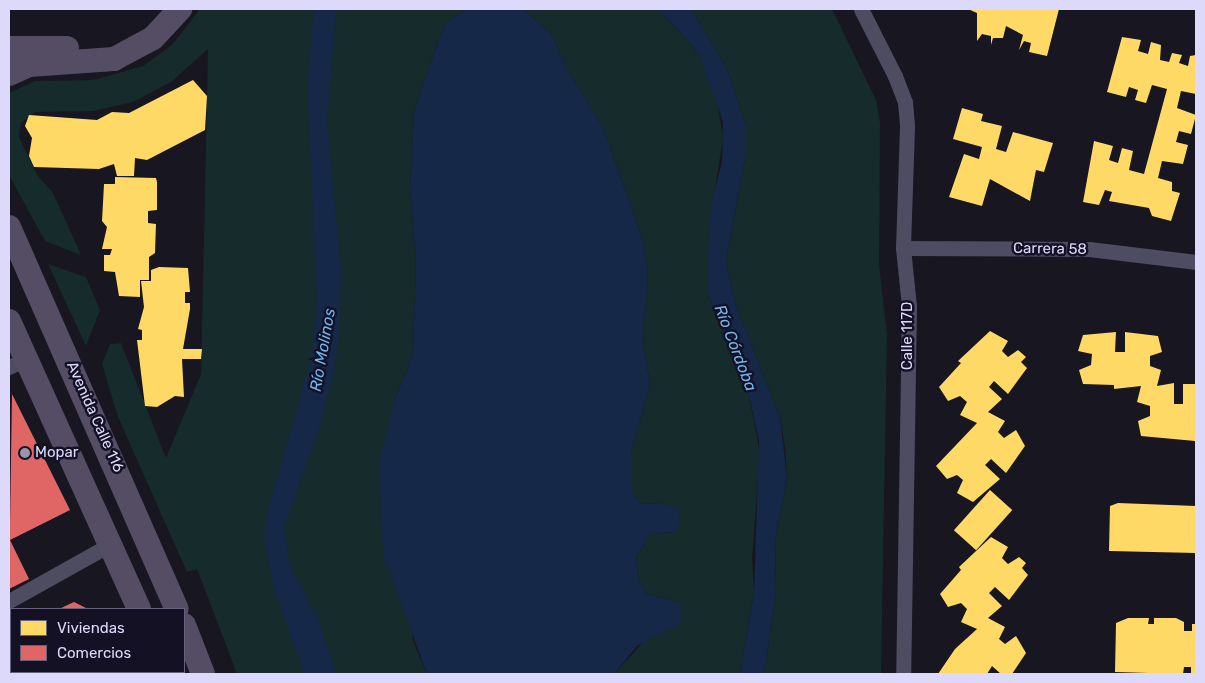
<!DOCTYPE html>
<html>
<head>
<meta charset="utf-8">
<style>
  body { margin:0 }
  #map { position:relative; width:1205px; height:683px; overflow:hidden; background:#181620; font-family:Rubik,sans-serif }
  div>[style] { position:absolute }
  .green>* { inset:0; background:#152b2c }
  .water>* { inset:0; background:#152847 }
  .homes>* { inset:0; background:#ffd966; transform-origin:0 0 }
  .shops>* { inset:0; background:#e06666; transform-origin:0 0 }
  .minor>* { height:15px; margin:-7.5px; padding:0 7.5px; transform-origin:7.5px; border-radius:7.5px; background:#4d4c60 }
  .primary>* { height:24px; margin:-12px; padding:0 12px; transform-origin:12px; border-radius:12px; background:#554d64 }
  .dots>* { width:14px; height:14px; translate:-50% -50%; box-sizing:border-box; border:2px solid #151125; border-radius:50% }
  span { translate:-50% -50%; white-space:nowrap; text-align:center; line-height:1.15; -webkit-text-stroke:5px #151125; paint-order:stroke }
  .street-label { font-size:15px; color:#ddd9fb }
  .poi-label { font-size:15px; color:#ddd9fb }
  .left { translate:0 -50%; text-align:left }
  .water-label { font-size:16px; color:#71b5f1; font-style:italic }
  .frame { position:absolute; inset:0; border:10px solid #ddd9fb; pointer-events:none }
  .legend { position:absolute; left:10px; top:608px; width:175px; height:65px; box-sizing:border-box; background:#151125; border:1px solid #65617b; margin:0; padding:6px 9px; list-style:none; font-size:15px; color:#ddd9fb }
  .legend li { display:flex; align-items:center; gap:10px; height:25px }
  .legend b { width:25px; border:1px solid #65617b }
</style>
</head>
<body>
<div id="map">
  <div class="green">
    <div style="clip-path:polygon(200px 9px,468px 9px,445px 23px,414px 111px,410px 190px,416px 261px,413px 354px,394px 402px,413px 641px,427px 674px,237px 674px,197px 569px,187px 572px,118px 417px,102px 364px,110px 344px,121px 343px,166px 458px,201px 374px,208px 49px,171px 82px,133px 102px,93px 111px,35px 112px,21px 123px,19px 137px,37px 175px,53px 193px,81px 255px,45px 241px,9px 175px,9px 93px,35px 81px,94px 80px,143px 66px,172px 45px)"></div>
    <div style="clip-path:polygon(523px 9px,659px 9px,699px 54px,717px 102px,723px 138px,711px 214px,708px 295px,749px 395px,760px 454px,752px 558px,754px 593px,740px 674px,614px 674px,680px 602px,646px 594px,638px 577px,636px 557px,650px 534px,674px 532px,663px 503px,641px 504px,631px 490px,631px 452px,650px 384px,643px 342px,648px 273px,643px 241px,603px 127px,566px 68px,551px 33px)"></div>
    <div style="clip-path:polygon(691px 9px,832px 9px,876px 100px,880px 123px,879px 265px,887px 334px,881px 674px,764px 674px,776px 592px,775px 540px,787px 478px,785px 447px,780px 418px,736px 306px,726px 261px,746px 153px,746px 126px,727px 69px)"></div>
    <div style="clip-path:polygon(48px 264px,86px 277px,100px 310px,86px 346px)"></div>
  </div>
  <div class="water">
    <div style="clip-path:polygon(314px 9px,336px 9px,327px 123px,341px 268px,340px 331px,334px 372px,318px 432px,284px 527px,289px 563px,318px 619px,336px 674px,304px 674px,273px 584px,265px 541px,265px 521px,312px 355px,317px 301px,307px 83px)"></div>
    <div style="clip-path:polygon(468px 9px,523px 9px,551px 33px,566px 68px,603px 127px,643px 241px,648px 273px,643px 342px,650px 384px,631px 452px,631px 490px,641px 504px,663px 503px,679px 510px,680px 524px,674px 532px,650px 534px,636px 557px,638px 577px,646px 594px,680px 602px,681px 623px,637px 646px,614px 674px,427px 674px,383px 554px,379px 462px,394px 402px,413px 354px,416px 261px,410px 190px,414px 111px,445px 23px)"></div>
    <div style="clip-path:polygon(659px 9px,691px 9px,727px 69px,746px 126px,746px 153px,726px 261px,736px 306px,780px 418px,787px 478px,775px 540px,776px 592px,764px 674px,740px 674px,754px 593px,759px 441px,749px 395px,708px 295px,708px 249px,712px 200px,722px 162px,723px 122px,699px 54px)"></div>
  </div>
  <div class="homes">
    <div style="clip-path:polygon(968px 9px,1059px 9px,1047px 56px,1029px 52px,1031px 43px,1024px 41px,1019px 50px,1023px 35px,1006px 26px,1003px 38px,993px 38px,991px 45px,991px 36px,982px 34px,977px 41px,977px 13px)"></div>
    <div style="clip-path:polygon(1122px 37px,1141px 40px,1138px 51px,1148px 54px,1151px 42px,1161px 45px,1160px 60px,1169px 62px,1172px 53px,1182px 55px,1179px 63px,1188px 66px,1190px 56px,1196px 55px,1196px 94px,1181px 91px,1177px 108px,1196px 115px,1191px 134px,1179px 131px,1176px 142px,1188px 145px,1183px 164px,1162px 161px,1158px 178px,1172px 182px,1172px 191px,1180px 193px,1171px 221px,1152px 216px,1149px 208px,1109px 201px,1112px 192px,1105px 190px,1099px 205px,1083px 202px,1094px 141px,1113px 146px,1109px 160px,1118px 163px,1122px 148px,1133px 151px,1129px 170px,1144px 174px,1167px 89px,1152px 85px,1146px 103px,1135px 100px,1138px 90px,1129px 87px,1126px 97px,1107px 92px)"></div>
    <div style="clip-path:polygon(193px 80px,207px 96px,205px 130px,147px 160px,135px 158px,134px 176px,117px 176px,114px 164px,99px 169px,34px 167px,29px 156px,32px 138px,25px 126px,29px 115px,97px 120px,112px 112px,129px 113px)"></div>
    <div style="clip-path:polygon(962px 108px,983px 114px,981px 121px,1002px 126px,996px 149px,1006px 152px,1013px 132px,1053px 143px,1044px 172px,1036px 170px,1030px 201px,990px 179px,982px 206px,949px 197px,964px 154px,979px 159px,982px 147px,953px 139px)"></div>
    <div style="clip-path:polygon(115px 177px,156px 178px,157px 182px,157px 210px,148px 211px,148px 223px,156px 224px,155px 253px,149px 257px,149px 280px,140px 280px,140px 297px,119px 296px,115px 272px,104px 271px,104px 255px,110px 255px,112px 249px,102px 249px,107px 227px,102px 221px,104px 184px,115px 184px)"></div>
    <div style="clip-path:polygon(159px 267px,188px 268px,190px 292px,185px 292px,185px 303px,190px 303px,190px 309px,183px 349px,202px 349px,201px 359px,182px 359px,184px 397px,175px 396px,157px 407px,145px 406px,137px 340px,142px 340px,142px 330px,138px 329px,144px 307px,141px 281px,151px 281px,151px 270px)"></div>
    <div style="clip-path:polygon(990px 331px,1008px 341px,1002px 351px,1008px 357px,1018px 350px,1026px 357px,1021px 362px,1027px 368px,1008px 394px,994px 381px,989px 387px,1002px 399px,988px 412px,1005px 421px,998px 432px,1004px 438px,1016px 430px,1025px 446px,1006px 473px,991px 459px,985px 465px,1000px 479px,973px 502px,957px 493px,963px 480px,957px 475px,947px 479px,936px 466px,977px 423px,960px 415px,967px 402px,960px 396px,948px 401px,939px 387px,961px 363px,958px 361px)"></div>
    <div style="clip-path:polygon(1116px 332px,1115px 352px,1125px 352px,1125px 332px,1158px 336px,1162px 352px,1150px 356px,1150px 366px,1161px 370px,1157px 386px,1174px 383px,1174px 404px,1183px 404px,1183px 384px,1196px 384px,1195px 441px,1141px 436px,1138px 421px,1150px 416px,1150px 406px,1137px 402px,1141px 386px,1114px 389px,1114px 385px,1083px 384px,1079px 370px,1091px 365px,1092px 354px,1078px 351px,1083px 335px)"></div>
    <div style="left:990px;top:490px;width:30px;height:54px;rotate:42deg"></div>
    <div style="clip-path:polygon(1118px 503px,1196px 506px,1196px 553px,1109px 551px,1110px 506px)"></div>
    <div style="clip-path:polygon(991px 537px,1008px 547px,1002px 558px,1008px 564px,1019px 557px,1026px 563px,1022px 568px,1028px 575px,1009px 600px,995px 587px,989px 593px,1002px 606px,988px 618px,1005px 627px,999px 639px,1005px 644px,1016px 636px,1026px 653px,1012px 674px,1001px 674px,992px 666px,987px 674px,938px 674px,955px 649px,977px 629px,961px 622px,967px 609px,961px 603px,948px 607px,940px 594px,961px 570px,959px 567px)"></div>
    <div style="clip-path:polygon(1128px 618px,1149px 618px,1148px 624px,1154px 624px,1154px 618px,1176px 618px,1184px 622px,1184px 631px,1192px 631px,1192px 624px,1196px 624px,1196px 673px,1191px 673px,1191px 667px,1184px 667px,1183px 674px,1115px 672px,1116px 623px)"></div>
  </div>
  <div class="shops">
    <div style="clip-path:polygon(12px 394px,70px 510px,10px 540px,29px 579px,9px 589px)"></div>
    <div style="clip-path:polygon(74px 602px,88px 609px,59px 609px)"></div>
    <div style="clip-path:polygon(11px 634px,11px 663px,9px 658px)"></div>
    <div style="left:16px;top:672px;width:82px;height:2px"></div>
  </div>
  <div class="minor">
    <div style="left:861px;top:9px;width:75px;rotate:63.1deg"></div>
    <div style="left:895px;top:76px;width:28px;rotate:69deg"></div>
    <div style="left:905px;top:102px;width:25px;rotate:85deg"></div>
    <div style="left:907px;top:127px;width:121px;rotate:91.9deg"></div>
    <div style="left:903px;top:248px;width:58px;rotate:84.1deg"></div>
    <div style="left:909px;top:306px;width:368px;rotate:90.9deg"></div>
    <div style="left:903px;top:248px;width:186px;rotate:0.3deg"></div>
    <div style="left:1089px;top:249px;width:108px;rotate:6.9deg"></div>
    <div style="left:9px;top:367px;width:19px;rotate:-25deg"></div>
    <div style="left:9px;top:601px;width:117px;rotate:-29.2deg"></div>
  </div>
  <div class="primary">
    <div style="left:9px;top:48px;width:58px"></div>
    <div style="left:9px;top:74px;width:22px;rotate:-24deg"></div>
    <div style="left:29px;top:65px;width:85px;rotate:-4deg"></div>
    <div style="left:114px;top:59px;width:44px;rotate:-28.3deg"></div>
    <div style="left:153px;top:38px;width:40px;rotate:-47deg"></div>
    <div style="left:9px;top:227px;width:417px;rotate:66.3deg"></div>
    <div style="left:9px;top:321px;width:316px;rotate:65.7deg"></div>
    <div style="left:184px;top:625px;width:53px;rotate:68.8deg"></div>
    <div style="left:136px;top:672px;width:2px;rotate:90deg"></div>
    <div style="left:163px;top:672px;width:2px;rotate:63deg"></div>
  </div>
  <div class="dots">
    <div style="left:25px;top:453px;background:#9895ae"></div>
  </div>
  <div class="street-label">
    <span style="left:1050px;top:249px;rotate:1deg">Carrera 58</span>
    <span style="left:908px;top:336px;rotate:-90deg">Calle 117D</span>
    <span style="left:95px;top:417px;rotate:66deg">Avenida Calle 116</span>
  </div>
  <div class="poi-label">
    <span class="left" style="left:35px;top:453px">Mopar</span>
  </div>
  <div class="water-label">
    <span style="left:735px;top:348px;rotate:69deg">Río Córdoba</span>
    <span style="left:323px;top:350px;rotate:-80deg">Río Molinos</span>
  </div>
  <div class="frame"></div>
  <ul class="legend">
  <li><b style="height:14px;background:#ffd966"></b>Viviendas</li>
  <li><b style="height:14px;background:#e06666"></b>Comercios</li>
  </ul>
</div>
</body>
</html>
